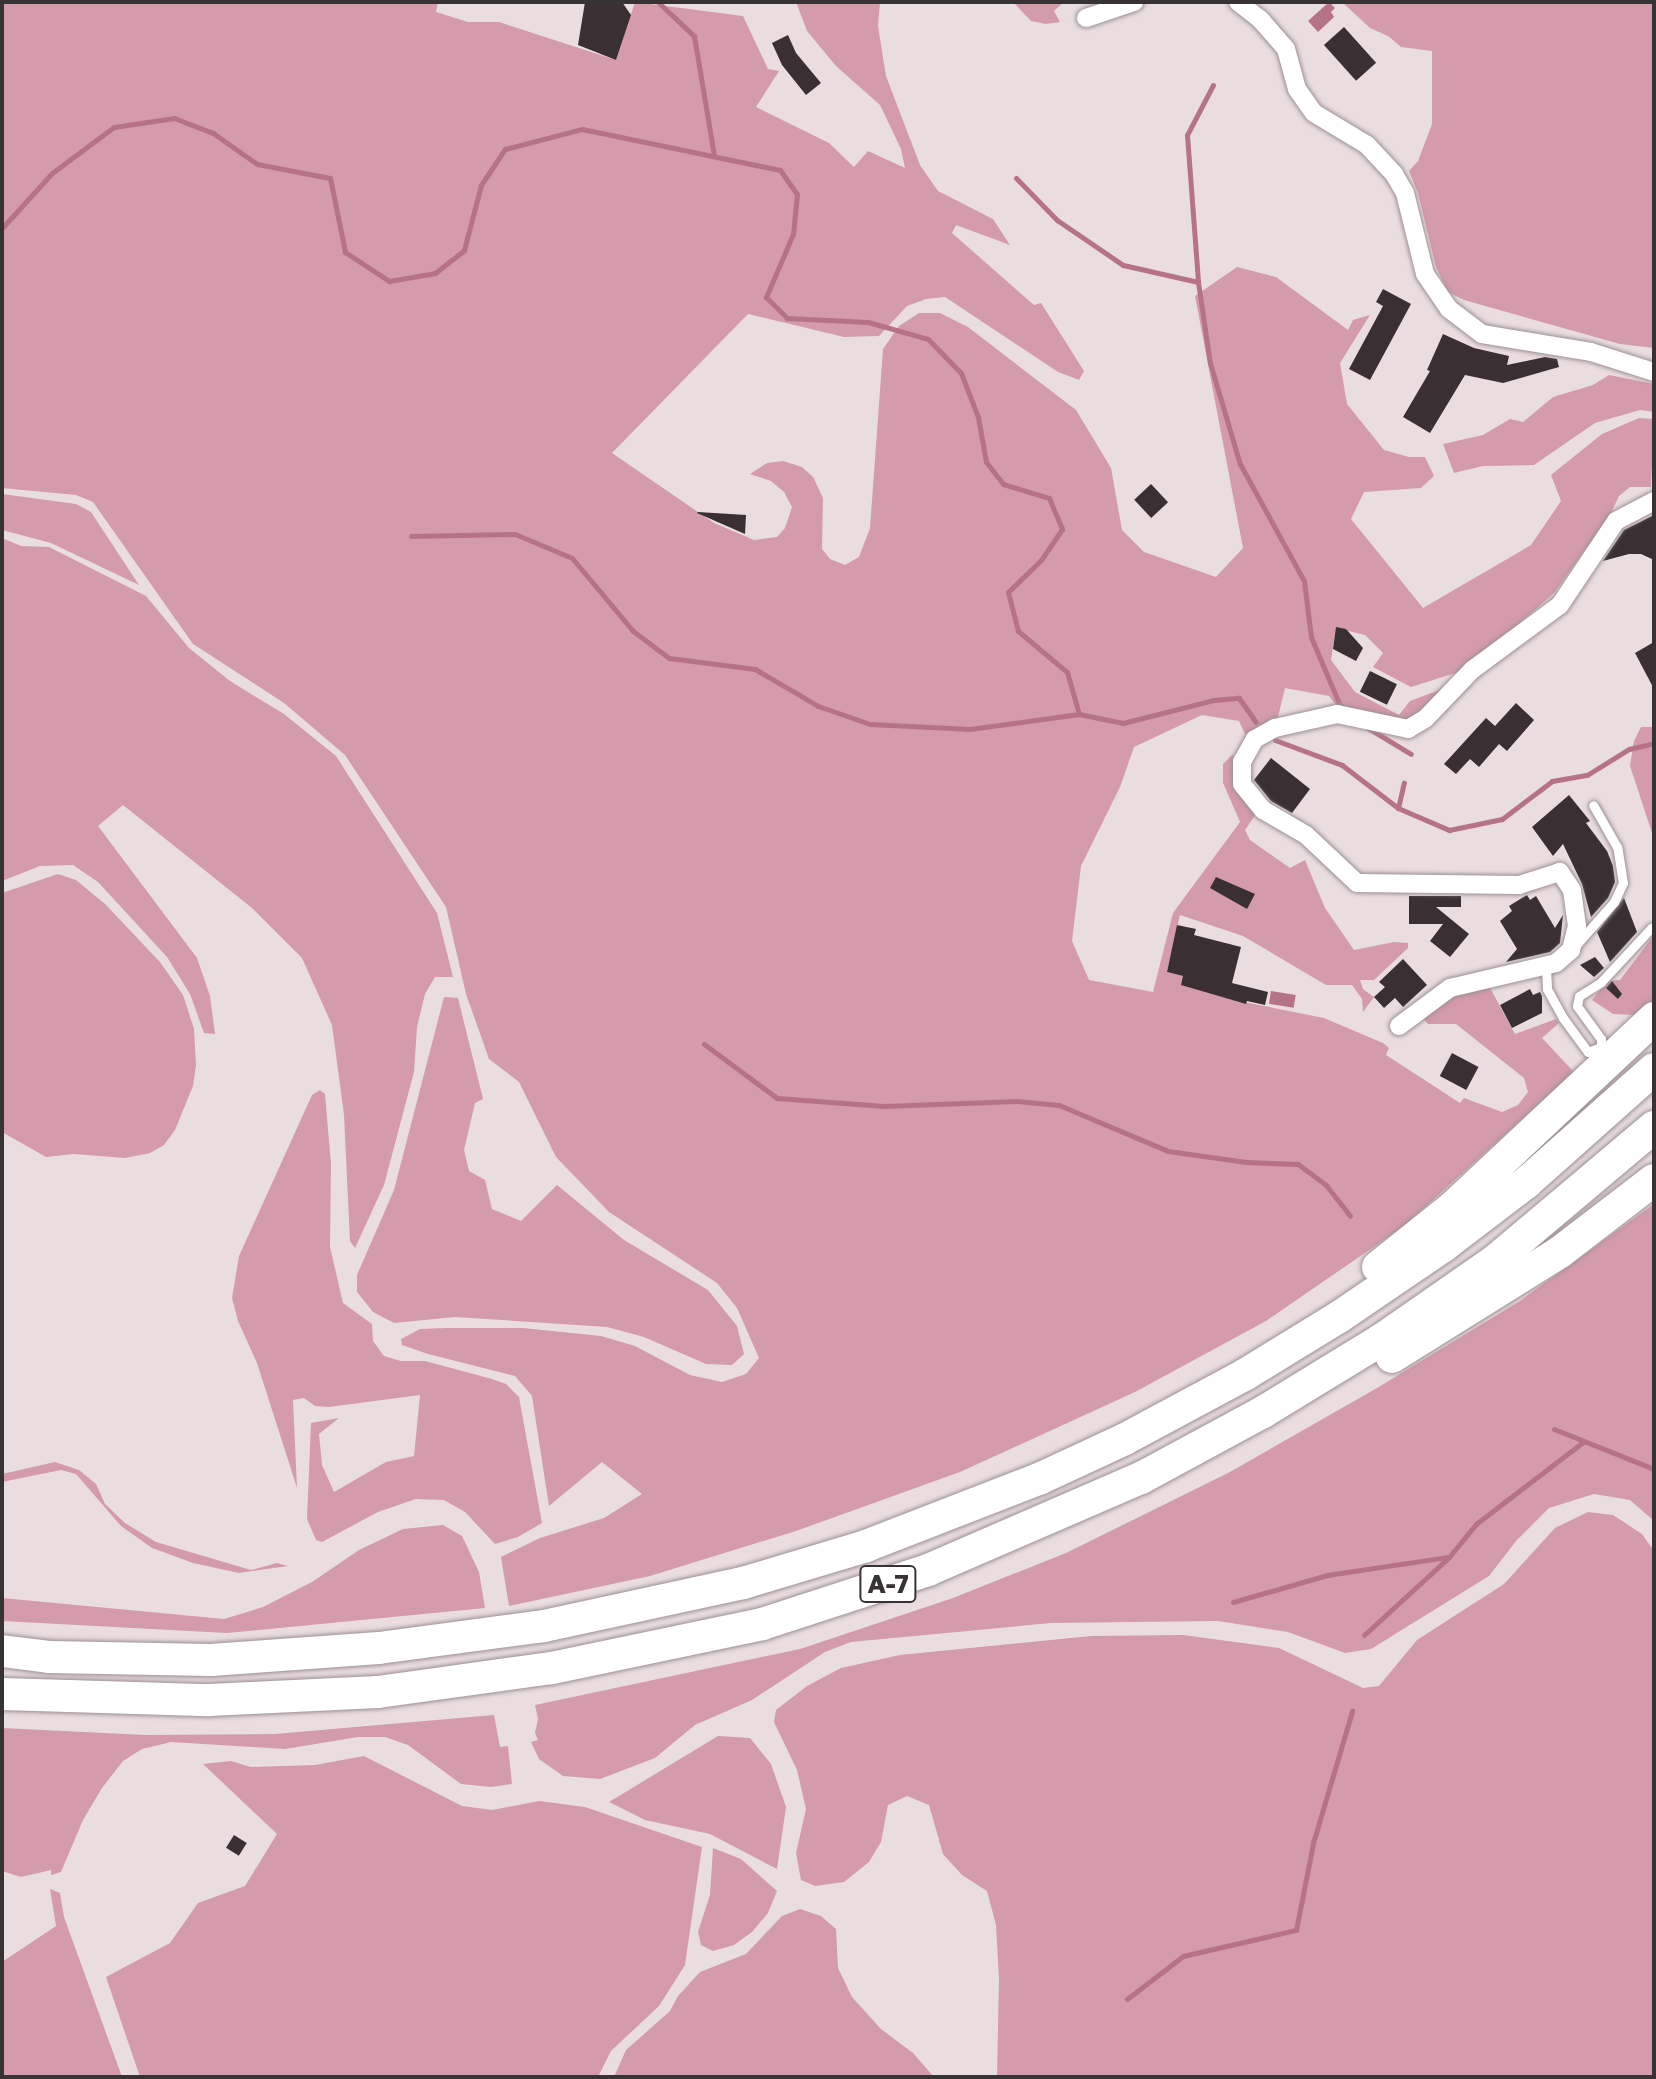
<!DOCTYPE html>
<html>
<head>
<meta charset="utf-8">
<style>
  body { margin:0 }
  #map { position:relative; width:1656px; height:2079px; overflow:hidden; background:#eadde0; font-family:"Golos Text",sans-serif }
  div>[style] { position:absolute }
  .green>* { inset:0; background:#d49baa }
  .water>* { inset:0; background:#b77386; transform-origin:0 0 }
  .stream>* { height:5px; margin:-2.5px; padding:0 2.5px; transform-origin:2.5px; border-radius:2.5px; background:#b77386 }
  .building>* { inset:0; background:#3a3033; transform-origin:0 0 }
  .roads { filter:drop-shadow(0 0 2px #9c9093) drop-shadow(0 0 2px #9c9093) }
  .service>* { height:9px; margin:-4.5px; padding:0 4.5px; transform-origin:4.5px; border-radius:4.5px; background:#fff }
  .minor>* { height:18px; margin:-9px; padding:0 9px; transform-origin:9px; border-radius:9px; background:#fff }
  .motorway>* { height:32px; margin:-16px; padding:0 16px; transform-origin:16px; border-radius:16px; background:#fff }
  span { translate:-50% -50%; white-space:nowrap; text-align:center; line-height:1.15; -webkit-text-stroke:8px #fff; paint-order:stroke }
  .shield-label span { padding:2px 6px; background:#fff; border:2px solid; border-radius:6px; -webkit-text-stroke-width:0 }
  .shield-label { font-size:26px; color:#373234; font-weight:700 }
  .frame { position:absolute; inset:0; border:4px solid #373234; pointer-events:none }
</style>
</head>
<body>
<div id="map">
  <div class="green">
    <div style="clip-path:polygon(2px 2px,438px 2px,436px 12px,468px 22px,499px 22px,616px 60px,635px 2px,743px 16px,768px 69px,779px 71px,756px 107px,829px 143px,854px 167px,868px 151px,905px 168px,901px 149px,880px 105px,836px 66px,807px 31px,796px 2px,880px 2px,878px 26px,886px 76px,920px 165px,938px 191px,993px 219px,1010px 245px,956px 225px,952px 233px,1034px 305px,1041px 303px,1084px 371px,1079px 380px,1058px 372px,945px 297px,926px 299px,907px 306px,879px 336px,844px 337px,748px 314px,612px 453px,714px 523px,754px 540px,777px 537px,785px 528px,792px 507px,784px 492px,771px 481px,750px 474px,767px 463px,783px 461px,802px 467px,813px 477px,823px 498px,822px 549px,830px 559px,845px 565px,859px 557px,870px 528px,883px 349px,899px 326px,919px 313px,940px 313px,968px 327px,1076px 410px,1111px 468px,1122px 530px,1144px 552px,1216px 577px,1243px 548px,1195px 296px,1237px 267px,1276px 277px,1348px 330px,1353px 320px,1370px 315px,1340px 363px,1347px 404px,1384px 450px,1409px 457px,1425px 457px,1434px 476px,1421px 488px,1364px 492px,1351px 519px,1423px 608px,1531px 545px,1561px 501px,1551px 475px,1602px 434px,1639px 418px,1654px 419px,1651px 487px,1630px 487px,1619px 496px,1610px 515px,1554px 593px,1468px 669px,1411px 687px,1373px 667px,1383px 653px,1365px 635px,1336px 628px,1331px 660px,1355px 692px,1399px 715px,1410px 701px,1450px 686px,1427px 711px,1404px 723px,1336px 705px,1329px 696px,1285px 688px,1278px 717px,1246px 736px,1239px 721px,1202px 715px,1134px 747px,1120px 787px,1081px 866px,1072px 941px,1089px 980px,1153px 992px,1173px 913px,1240px 822px,1223px 783px,1223px 764px,1233px 754px,1234px 774px,1256px 814px,1245px 830px,1250px 840px,1290px 868px,1305px 860px,1325px 908px,1354px 950px,1394px 942px,1408px 943px,1408px 948px,1374px 980px,1360px 980px,1363px 989px,1374px 997px,1363px 1012px,1362px 999px,1352px 985px,1326px 985px,1243px 936px,1180px 915px,1167px 972px,1183px 976px,1229px 996px,1229px 999px,1324px 1018px,1383px 1043px,1389px 1048px,1386px 1055px,1460px 1103px,1464px 1098px,1502px 1112px,1518px 1105px,1528px 1092px,1524px 1078px,1456px 1024px,1428px 1024px,1422px 1017px,1453px 997px,1489px 986px,1515px 1034px,1556px 1019px,1559px 1023px,1542px 1038px,1574px 1072px,1404px 1226px,1266px 1321px,1135px 1392px,960px 1472px,796px 1531px,650px 1576px,509px 1606px,501px 1557px,540px 1538px,604px 1518px,642px 1494px,602px 1462px,549px 1506px,532px 1396px,515px 1376px,428px 1354px,402px 1345px,401px 1339px,420px 1329px,447px 1328px,523px 1328px,601px 1336px,635px 1346px,690px 1375px,722px 1382px,746px 1374px,759px 1358px,737px 1308px,717px 1283px,609px 1212px,556px 1157px,519px 1082px,489px 1059px,466px 994px,446px 907px,345px 755px,284px 703px,193px 644px,93px 502px,76px 495px,2px 488px)"></div>
    <div style="clip-path:polygon(1013px 2px,1064px 2px,1054px 11px,1060px 22px,1046px 24px,1031px 21px)"></div>
    <div style="clip-path:polygon(1342px 2px,1654px 2px,1654px 348px,1620px 344px,1464px 300px,1448px 292px,1436px 267px,1418px 193px,1409px 171px,1418px 161px,1432px 124px,1432px 51px,1401px 47px,1388px 36px,1370px 28px)"></div>
    <div style="clip-path:polygon(1609px 375px,1654px 384px,1654px 412px,1640px 410px,1595px 423px,1534px 465px,1483px 466px,1454px 473px,1443px 444px,1483px 435px,1510px 419px,1523px 422px,1553px 397px,1593px 385px)"></div>
    <div style="clip-path:polygon(2px 494px,76px 504px,91px 512px,139px 585px,51px 543px,2px 530px)"></div>
    <div style="clip-path:polygon(2px 538px,21px 546px,49px 547px,146px 596px,189px 648px,230px 681px,284px 714px,336px 756px,437px 913px,453px 977px,435px 977px,425px 994px,417px 1027px,414px 1072px,384px 1185px,355px 1248px,350px 1241px,344px 1115px,332px 1025px,302px 958px,252px 908px,123px 805px,98px 826px,197px 958px,210px 996px,215px 1034px,204px 1033px,190px 994px,167px 957px,98px 882px,73px 865px,40px 866px,2px 881px)"></div>
    <div style="clip-path:polygon(1641px 727px,1654px 727px,1654px 839px,1630px 766px,1634px 741px)"></div>
    <div style="clip-path:polygon(58px 874px,76px 880px,105px 904px,160px 962px,183px 995px,194px 1029px,196px 1065px,193px 1086px,175px 1130px,164px 1145px,150px 1153px,125px 1158px,74px 1154px,46px 1157px,2px 1132px,2px 893px)"></div>
    <div style="clip-path:polygon(1654px 935px,1654px 1037px,1635px 1015px,1613px 1014px,1592px 1000px,1607px 981px,1620px 980px)"></div>
    <div style="clip-path:polygon(444px 997px,458px 998px,483px 1099px,475px 1103px,464px 1150px,469px 1171px,485px 1180px,492px 1209px,521px 1221px,557px 1185px,624px 1240px,708px 1290px,737px 1326px,744px 1354px,732px 1365px,706px 1364px,644px 1337px,607px 1327px,455px 1317px,394px 1323px,373px 1312px,357px 1292px,357px 1275px,394px 1190px)"></div>
    <div style="clip-path:polygon(320px 1090px,325px 1094px,331px 1164px,330px 1247px,343px 1303px,372px 1324px,373px 1341px,384px 1356px,401px 1361px,425px 1361px,492px 1379px,506px 1384px,519px 1397px,542px 1523px,518px 1537px,495px 1544px,465px 1512px,444px 1500px,416px 1499px,378px 1512px,322px 1542px,316px 1540px,307px 1519px,311px 1423px,339px 1418px,319px 1434px,322px 1465px,334px 1492px,386px 1462px,414px 1456px,420px 1395px,329px 1407px,315px 1406px,304px 1398px,293px 1400px,297px 1488px,257px 1363px,238px 1321px,232px 1298px,239px 1256px,312px 1095px)"></div>
    <div style="clip-path:polygon(1654px 1204px,1654px 1521px,1630px 1500px,1594px 1494px,1549px 1508px,1517px 1540px,1489px 1576px,1371px 1649px,1345px 1653px,1288px 1632px,1218px 1621px,1051px 1623px,851px 1642px,825px 1652px,752px 1700px,695px 1725px,655px 1758px,600px 1779px,563px 1776px,539px 1759px,531px 1742px,538px 1740px,535px 1733px,538px 1719px,535px 1705px,800px 1649px,953px 1598px,1066px 1553px,1228px 1473px,1377px 1388px,1520px 1301px)"></div>
    <div style="clip-path:polygon(55px 1462px,79px 1470px,96px 1484px,105px 1504px,125px 1523px,156px 1542px,251px 1570px,277px 1563px,288px 1566px,239px 1573px,193px 1563px,152px 1548px,121px 1526px,76px 1474px,61px 1470px,2px 1482px,2px 1474px)"></div>
    <div style="clip-path:polygon(1588px 1512px,1613px 1515px,1642px 1534px,1654px 1551px,1654px 2077px,997px 2077px,999px 1979px,996px 1925px,987px 1891px,962px 1875px,943px 1854px,929px 1805px,907px 1796px,888px 1805px,881px 1842px,869px 1862px,844px 1882px,815px 1886px,801px 1880px,796px 1853px,806px 1809px,797px 1770px,774px 1722px,776px 1710px,807px 1686px,841px 1668px,900px 1655px,1091px 1636px,1183px 1635px,1279px 1648px,1363px 1688px,1379px 1686px,1417px 1640px,1504px 1584px,1555px 1528px)"></div>
    <div style="clip-path:polygon(443px 1525px,462px 1536px,479px 1572px,485px 1608px,227px 1633px,2px 1621px,2px 1598px,224px 1619px,263px 1607px,312px 1582px,359px 1550px,403px 1529px)"></div>
    <div style="clip-path:polygon(494px 1715px,500px 1747px,508px 1746px,512px 1784px,491px 1787px,461px 1784px,408px 1745px,385px 1737px,358px 1737px,285px 1749px,171px 1742px,142px 1749px,123px 1761px,102px 1788px,83px 1820px,61px 1872px,51px 1875px,51px 1870px,21px 1877px,2px 1871px,2px 1728px,145px 1735px,275px 1734px)"></div>
    <div style="clip-path:polygon(718px 1736px,750px 1738px,771px 1764px,786px 1807px,777px 1869px,710px 1834px,645px 1820px,609px 1802px)"></div>
    <div style="clip-path:polygon(364px 1756px,462px 1806px,492px 1810px,539px 1801px,585px 1807px,702px 1847px,685px 1965px,659px 2006px,611px 2051px,598px 2077px,140px 2077px,106px 1977px,170px 1943px,198px 1903px,245px 1886px,277px 1834px,203px 1764px,231px 1761px,251px 1767px,315px 1765px)"></div>
    <div style="clip-path:polygon(713px 1848px,741px 1859px,777px 1891px,768px 1913px,752px 1932px,734px 1945px,713px 1951px,701px 1945px,698px 1932px,710px 1895px)"></div>
    <div style="clip-path:polygon(50px 1889px,60px 1893px,64px 1917px,122px 2077px,2px 2077px,2px 1962px,56px 1926px)"></div>
    <div style="clip-path:polygon(800px 1909px,821px 1916px,836px 1929px,838px 1968px,852px 1997px,881px 2029px,913px 2053px,934px 2077px,614px 2077px,626px 2050px,670px 2011px,678px 1996px,700px 1972px,746px 1954px,782px 1916px)"></div>
  </div>
  <div class="water">
    <div style="clip-path:polygon(1329px 2px,1335px 8px,1331px 12px,1334px 17px,1318px 32px,1308px 21px)"></div>
    <div style="left:1271px;top:991px;width:25px;height:13px;rotate:9deg"></div>
  </div>
  <div class="stream">
    <div style="left:658px;top:2px;width:50px;rotate:43.4deg"></div>
    <div style="left:694px;top:36px;width:121px;rotate:80.5deg"></div>
    <div style="left:1213px;top:85px;width:56px;rotate:117.5deg"></div>
    <div style="left:1187px;top:135px;width:147px;rotate:85.7deg"></div>
    <div style="left:1198px;top:282px;width:82px;rotate:81.6deg"></div>
    <div style="left:1210px;top:363px;width:105px;rotate:73.5deg"></div>
    <div style="left:1240px;top:464px;width:133px;rotate:61.3deg"></div>
    <div style="left:1304px;top:581px;width:56px;rotate:82.9deg"></div>
    <div style="left:1311px;top:637px;width:77px;rotate:67.1deg"></div>
    <div style="left:1016px;top:178px;width:59px;rotate:45.7deg"></div>
    <div style="left:1057px;top:220px;width:80px;rotate:34.3deg"></div>
    <div style="left:1123px;top:265px;width:77px;rotate:12.8deg"></div>
    <div style="left:2px;top:228px;width:74px;rotate:-47.7deg"></div>
    <div style="left:52px;top:173px;width:77px;rotate:-36.6deg"></div>
    <div style="left:114px;top:127px;width:61px;rotate:-8.5deg"></div>
    <div style="left:174px;top:118px;width:42px;rotate:21deg"></div>
    <div style="left:213px;top:133px;width:54px;rotate:35.2deg"></div>
    <div style="left:257px;top:164px;width:74px;rotate:10.9deg"></div>
    <div style="left:330px;top:178px;width:76px;rotate:78.5deg"></div>
    <div style="left:345px;top:252px;width:53px;rotate:33.4deg"></div>
    <div style="left:389px;top:281px;width:47px;rotate:-9.9deg"></div>
    <div style="left:435px;top:273px;width:37px;rotate:-38deg"></div>
    <div style="left:464px;top:250px;width:67px;rotate:-75.3deg"></div>
    <div style="left:481px;top:185px;width:43px;rotate:-56.3deg"></div>
    <div style="left:505px;top:149px;width:80px;rotate:-14.6deg"></div>
    <div style="left:582px;top:129px;width:202px;rotate:11.7deg"></div>
    <div style="left:780px;top:170px;width:29px;rotate:55deg"></div>
    <div style="left:797px;top:194px;width:40px;rotate:95.7deg"></div>
    <div style="left:793px;top:234px;width:69px;rotate:113.2deg"></div>
    <div style="left:766px;top:297px;width:30px;rotate:45deg"></div>
    <div style="left:787px;top:318px;width:81px;rotate:2.8deg"></div>
    <div style="left:868px;top:322px;width:62px;rotate:15.8deg"></div>
    <div style="left:928px;top:339px;width:47px;rotate:45.9deg"></div>
    <div style="left:961px;top:373px;width:47px;rotate:68.9deg"></div>
    <div style="left:978px;top:417px;width:46px;rotate:79.9deg"></div>
    <div style="left:986px;top:462px;width:28px;rotate:52deg"></div>
    <div style="left:1003px;top:484px;width:48px;rotate:16.9deg"></div>
    <div style="left:1049px;top:498px;width:34px;rotate:67deg"></div>
    <div style="left:1062px;top:529px;width:37px;rotate:124deg"></div>
    <div style="left:1041px;top:560px;width:46px;rotate:135.9deg"></div>
    <div style="left:1008px;top:592px;width:40px;rotate:75.6deg"></div>
    <div style="left:1018px;top:631px;width:64px;rotate:39.9deg"></div>
    <div style="left:1067px;top:672px;width:44px;rotate:74.1deg"></div>
    <div style="left:411px;top:536px;width:104px;rotate:-1.1deg"></div>
    <div style="left:515px;top:534px;width:62px;rotate:22.8deg"></div>
    <div style="left:572px;top:558px;width:95px;rotate:50.1deg"></div>
    <div style="left:633px;top:631px;width:45px;rotate:36.9deg"></div>
    <div style="left:669px;top:658px;width:87px;rotate:7.3deg"></div>
    <div style="left:755px;top:669px;width:73px;rotate:30.4deg"></div>
    <div style="left:818px;top:706px;width:55px;rotate:19.1deg"></div>
    <div style="left:870px;top:724px;width:100px;rotate:2.9deg"></div>
    <div style="left:970px;top:729px;width:110px;rotate:-7.8deg"></div>
    <div style="left:1079px;top:714px;width:45px;rotate:11.6deg"></div>
    <div style="left:1123px;top:723px;width:94px;rotate:-14.2deg"></div>
    <div style="left:1214px;top:700px;width:25px;rotate:-5deg"></div>
    <div style="left:1239px;top:698px;width:29px;rotate:55deg"></div>
    <div style="left:1368px;top:728px;width:50px;rotate:31.2deg"></div>
    <div style="left:1275px;top:740px;width:72px;rotate:20.5deg"></div>
    <div style="left:1342px;top:765px;width:71px;rotate:37.5deg"></div>
    <div style="left:1398px;top:808px;width:56px;rotate:23.3deg"></div>
    <div style="left:1449px;top:830px;width:54px;rotate:-11.7deg"></div>
    <div style="left:1502px;top:819px;width:63px;rotate:-37.2deg"></div>
    <div style="left:1552px;top:781px;width:36px;rotate:-10deg"></div>
    <div style="left:1587px;top:775px;width:49px;rotate:-31.8deg"></div>
    <div style="left:1629px;top:749px;width:26px;rotate:-13deg"></div>
    <div style="left:1398px;top:808px;width:26px;rotate:-77deg"></div>
    <div style="left:704px;top:1044px;width:91px;rotate:36.5deg"></div>
    <div style="left:777px;top:1098px;width:107px;rotate:4.3deg"></div>
    <div style="left:884px;top:1106px;width:133px;rotate:-2.2deg"></div>
    <div style="left:1017px;top:1101px;width:42px;rotate:5.4deg"></div>
    <div style="left:1059px;top:1105px;width:118px;rotate:22.9deg"></div>
    <div style="left:1168px;top:1151px;width:79px;rotate:8deg"></div>
    <div style="left:1246px;top:1162px;width:52px;rotate:2.2deg"></div>
    <div style="left:1298px;top:1164px;width:35px;rotate:37deg"></div>
    <div style="left:1326px;top:1185px;width:39px;rotate:52deg"></div>
    <div style="left:1554px;top:1429px;width:108px;rotate:21.8deg"></div>
    <div style="left:1233px;top:1602px;width:98px;rotate:-16deg"></div>
    <div style="left:1327px;top:1575px;width:121px;rotate:-8.5deg"></div>
    <div style="left:1364px;top:1635px;width:115px;rotate:-42.5deg"></div>
    <div style="left:1449px;top:1557px;width:43px;rotate:-50.7deg"></div>
    <div style="left:1476px;top:1524px;width:136px;rotate:-37.5deg"></div>
    <div style="left:1127px;top:1999px;width:71px;rotate:-37.5deg"></div>
    <div style="left:1183px;top:1956px;width:116px;rotate:-13deg"></div>
    <div style="left:1296px;top:1930px;width:89px;rotate:-78.9deg"></div>
    <div style="left:1313px;top:1843px;width:138px;rotate:-73.5deg"></div>
  </div>
  <div class="building">
    <div style="clip-path:polygon(585px 2px,622px 2px,631px 15px,616px 60px,578px 45px)"></div>
    <div style="left:1344px;top:27px;width:48px;height:27px;rotate:48deg"></div>
    <div style="clip-path:polygon(788px 35px,796px 53px,821px 83px,806px 95px,782px 65px,772px 43px)"></div>
    <div style="clip-path:polygon(1383px 289px,1411px 304px,1370px 380px,1349px 369px,1383px 306px,1376px 302px)"></div>
    <div style="clip-path:polygon(1443px 334px,1474px 348px,1509px 356px,1507px 365px,1545px 357px,1557px 359px,1559px 367px,1503px 383px,1465px 375px,1430px 433px,1403px 417px,1430px 371px,1427px 370px)"></div>
    <div style="left:1151px;top:484px;width:25px;height:23px;rotate:47deg"></div>
    <div style="clip-path:polygon(698px 512px,746px 515px,745px 534px,697px 513px)"></div>
    <div style="clip-path:polygon(1654px 515px,1654px 560px,1641px 554px,1629px 554px,1603px 561px,1624px 530px)"></div>
    <div style="clip-path:polygon(1336px 627px,1346px 629px,1363px 648px,1356px 661px,1333px 649px)"></div>
    <div style="clip-path:polygon(1654px 642px,1654px 689px,1635px 653px)"></div>
    <div style="left:1370px;top:671px;width:30px;height:23px;rotate:26deg"></div>
    <div style="clip-path:polygon(1516px 703px,1534px 720px,1507px 751px,1499px 744px,1479px 767px,1470px 759px,1456px 774px,1444px 764px,1486px 718px,1495px 726px)"></div>
    <div style="clip-path:polygon(1271px 758px,1310px 789px,1292px 813px,1271px 801px,1254px 780px)"></div>
    <div style="clip-path:polygon(1569px 795px,1590px 821px,1586px 823px,1607px 851px,1613px 866px,1615px 882px,1608px 898px,1591px 917px,1582px 884px,1563px 844px,1553px 856px,1532px 827px)"></div>
    <div style="clip-path:polygon(1216px 877px,1255px 894px,1247px 909px,1210px 888px)"></div>
    <div style="clip-path:polygon(1527px 895px,1530px 900px,1536px 896px,1555px 928px,1563px 915px,1560px 943px,1550px 952px,1506px 962px,1517px 949px,1500px 921px,1512px 911px,1509px 906px)"></div>
    <div style="clip-path:polygon(1409px 896px,1461px 896px,1461px 907px,1436px 907px,1469px 934px,1450px 957px,1430px 941px,1443px 924px,1409px 924px)"></div>
    <div style="clip-path:polygon(1624px 898px,1637px 932px,1610px 962px,1597px 932px)"></div>
    <div style="clip-path:polygon(1177px 925px,1196px 929px,1194px 935px,1241px 947px,1232px 983px,1268px 992px,1265px 1005px,1247px 1001px,1246px 1004px,1181px 985px,1183px 976px,1167px 972px)"></div>
    <div style="clip-path:polygon(1595px 957px,1604px 968px,1594px 977px,1580px 965px)"></div>
    <div style="clip-path:polygon(1403px 959px,1427px 985px,1403px 1007px,1395px 998px,1384px 1008px,1374px 997px,1385px 987px,1379px 982px)"></div>
    <div style="clip-path:polygon(1612px 981px,1622px 994px,1618px 999px,1606px 988px)"></div>
    <div style="clip-path:polygon(1530px 989px,1533px 995px,1540px 992px,1542px 996px,1542px 1013px,1512px 1028px,1500px 1005px)"></div>
    <div style="left:1452px;top:1053px;width:30px;height:26px;rotate:28deg"></div>
    <div style="left:234px;top:1835px;width:15px;height:15px;rotate:32deg"></div>
  </div>
  <div class="roads">
    <div class="service">
      <div style="left:1576px;top:945px;width:57px;rotate:-48.5deg"></div>
      <div style="left:1614px;top:902px;width:21px;rotate:-65deg"></div>
      <div style="left:1623px;top:883px;width:36px;rotate:-99deg"></div>
      <div style="left:1617px;top:847px;width:48px;rotate:-119.7deg"></div>
      <div style="left:1546px;top:968px;width:21px;rotate:87deg"></div>
      <div style="left:1547px;top:989px;width:33px;rotate:61deg"></div>
      <div style="left:1563px;top:1018px;width:42px;rotate:53.7deg"></div>
      <div style="left:1588px;top:1052px;width:14px;rotate:-21deg"></div>
      <div style="left:1601px;top:1047px;width:8px;rotate:-90deg"></div>
      <div style="left:1601px;top:1039px;width:41px;rotate:-126deg"></div>
      <div style="left:1577px;top:1006px;width:10px;rotate:-79deg"></div>
      <div style="left:1579px;top:996px;width:26px;rotate:-32deg"></div>
      <div style="left:1601px;top:982px;width:74px;rotate:-47.2deg"></div>
    </div>
    <div class="minor">
      <div style="left:1238px;top:2px;width:28px;rotate:38deg"></div>
      <div style="left:1260px;top:19px;width:40px;rotate:49deg"></div>
      <div style="left:1286px;top:49px;width:41px;rotate:74.6deg"></div>
      <div style="left:1297px;top:89px;width:29px;rotate:55deg"></div>
      <div style="left:1314px;top:113px;width:62px;rotate:31.1deg"></div>
      <div style="left:1367px;top:145px;width:40px;rotate:47deg"></div>
      <div style="left:1394px;top:174px;width:22px;rotate:60deg"></div>
      <div style="left:1405px;top:193px;width:83px;rotate:76.1deg"></div>
      <div style="left:1425px;top:274px;width:42px;rotate:55.6deg"></div>
      <div style="left:1449px;top:309px;width:41px;rotate:37.1deg"></div>
      <div style="left:1482px;top:334px;width:110px;rotate:9.4deg"></div>
      <div style="left:1591px;top:352px;width:66px;rotate:17.6deg"></div>
      <div style="left:1086px;top:18px;width:51px;rotate:-18.4deg"></div>
      <div style="left:1399px;top:1026px;width:64px;rotate:-36.7deg"></div>
      <div style="left:1450px;top:988px;width:109px;rotate:-13.3deg"></div>
      <div style="left:1556px;top:963px;width:20px;rotate:-41deg"></div>
      <div style="left:1571px;top:950px;width:25px;rotate:-76deg"></div>
      <div style="left:1577px;top:926px;width:36px;rotate:-98deg"></div>
      <div style="left:1572px;top:890px;width:22px;rotate:-124deg"></div>
      <div style="left:1560px;top:872px;width:43px;rotate:162.4deg"></div>
      <div style="left:1519px;top:885px;width:162px;rotate:-179.3deg"></div>
      <div style="left:1357px;top:883px;width:70px;rotate:-136.7deg"></div>
      <div style="left:1306px;top:835px;width:50px;rotate:-149.8deg"></div>
      <div style="left:1263px;top:810px;width:33px;rotate:-129deg"></div>
      <div style="left:1242px;top:784px;width:22px;rotate:-90deg"></div>
      <div style="left:1242px;top:762px;width:26px;rotate:-61deg"></div>
      <div style="left:1255px;top:739px;width:23px;rotate:-29deg"></div>
      <div style="left:1275px;top:728px;width:64px;rotate:-12.7deg"></div>
      <div style="left:1337px;top:714px;width:73px;rotate:11.9deg"></div>
      <div style="left:1408px;top:729px;width:21px;rotate:-31deg"></div>
      <div style="left:1426px;top:718px;width:66px;rotate:-46.2deg"></div>
      <div style="left:1472px;top:670px;width:109px;rotate:-36.5deg"></div>
      <div style="left:1560px;top:605px;width:101px;rotate:-56.3deg"></div>
      <div style="left:1616px;top:521px;width:43px;rotate:-27.8deg"></div>
    </div>
    <div class="motorway">
      <div style="left:1378px;top:1267px;width:96px;rotate:-38.7deg"></div>
      <div style="left:1453px;top:1207px;width:276px;rotate:-43.2deg"></div>
      <div style="left:1392px;top:1357px;width:198px;rotate:-32deg"></div>
      <div style="left:1560px;top:1252px;width:118px;rotate:-37.5deg"></div>
      <div style="left:2px;top:1651px;width:47px;rotate:7.3deg"></div>
      <div style="left:49px;top:1657px;width:162px;rotate:1.1deg"></div>
      <div style="left:211px;top:1660px;width:168px;rotate:-4.1deg"></div>
      <div style="left:379px;top:1648px;width:166px;rotate:-7.6deg"></div>
      <div style="left:544px;top:1626px;width:204px;rotate:-12.2deg"></div>
      <div style="left:743px;top:1583px;width:128px;rotate:-16.7deg"></div>
      <div style="left:866px;top:1546px;width:186px;rotate:-21.2deg"></div>
      <div style="left:1039px;top:1479px;width:95px;rotate:-24.9deg"></div>
      <div style="left:1125px;top:1439px;width:137px;rotate:-28.2deg"></div>
      <div style="left:1246px;top:1374px;width:109px;rotate:-31.5deg"></div>
      <div style="left:1339px;top:1317px;width:125px;rotate:-34.2deg"></div>
      <div style="left:1442px;top:1247px;width:106px;rotate:-37.3deg"></div>
      <div style="left:1526px;top:1183px;width:171px;rotate:-41.7deg"></div>
      <div style="left:2px;top:1694px;width:207px;rotate:1.7deg"></div>
      <div style="left:209px;top:1700px;width:169px;rotate:-2.7deg"></div>
      <div style="left:378px;top:1692px;width:176px;rotate:-7.9deg"></div>
      <div style="left:552px;top:1668px;width:215px;rotate:-11.8deg"></div>
      <div style="left:762px;top:1624px;width:175px;rotate:-18deg"></div>
      <div style="left:928px;top:1570px;width:232px;rotate:-23.4deg"></div>
      <div style="left:1141px;top:1478px;width:139px;rotate:-28.4deg"></div>
      <div style="left:1263px;top:1412px;width:138px;rotate:-31.4deg"></div>
      <div style="left:1381px;top:1340px;width:140px;rotate:-34.8deg"></div>
      <div style="left:1496px;top:1260px;width:207px;rotate:-40.1deg"></div>
    </div>
  </div>
  <div class="shield-label">
    <span style="left:888px;top:1584px">A-7</span>
  </div>
  <div class="frame"></div>
</div>
</body>
</html>
